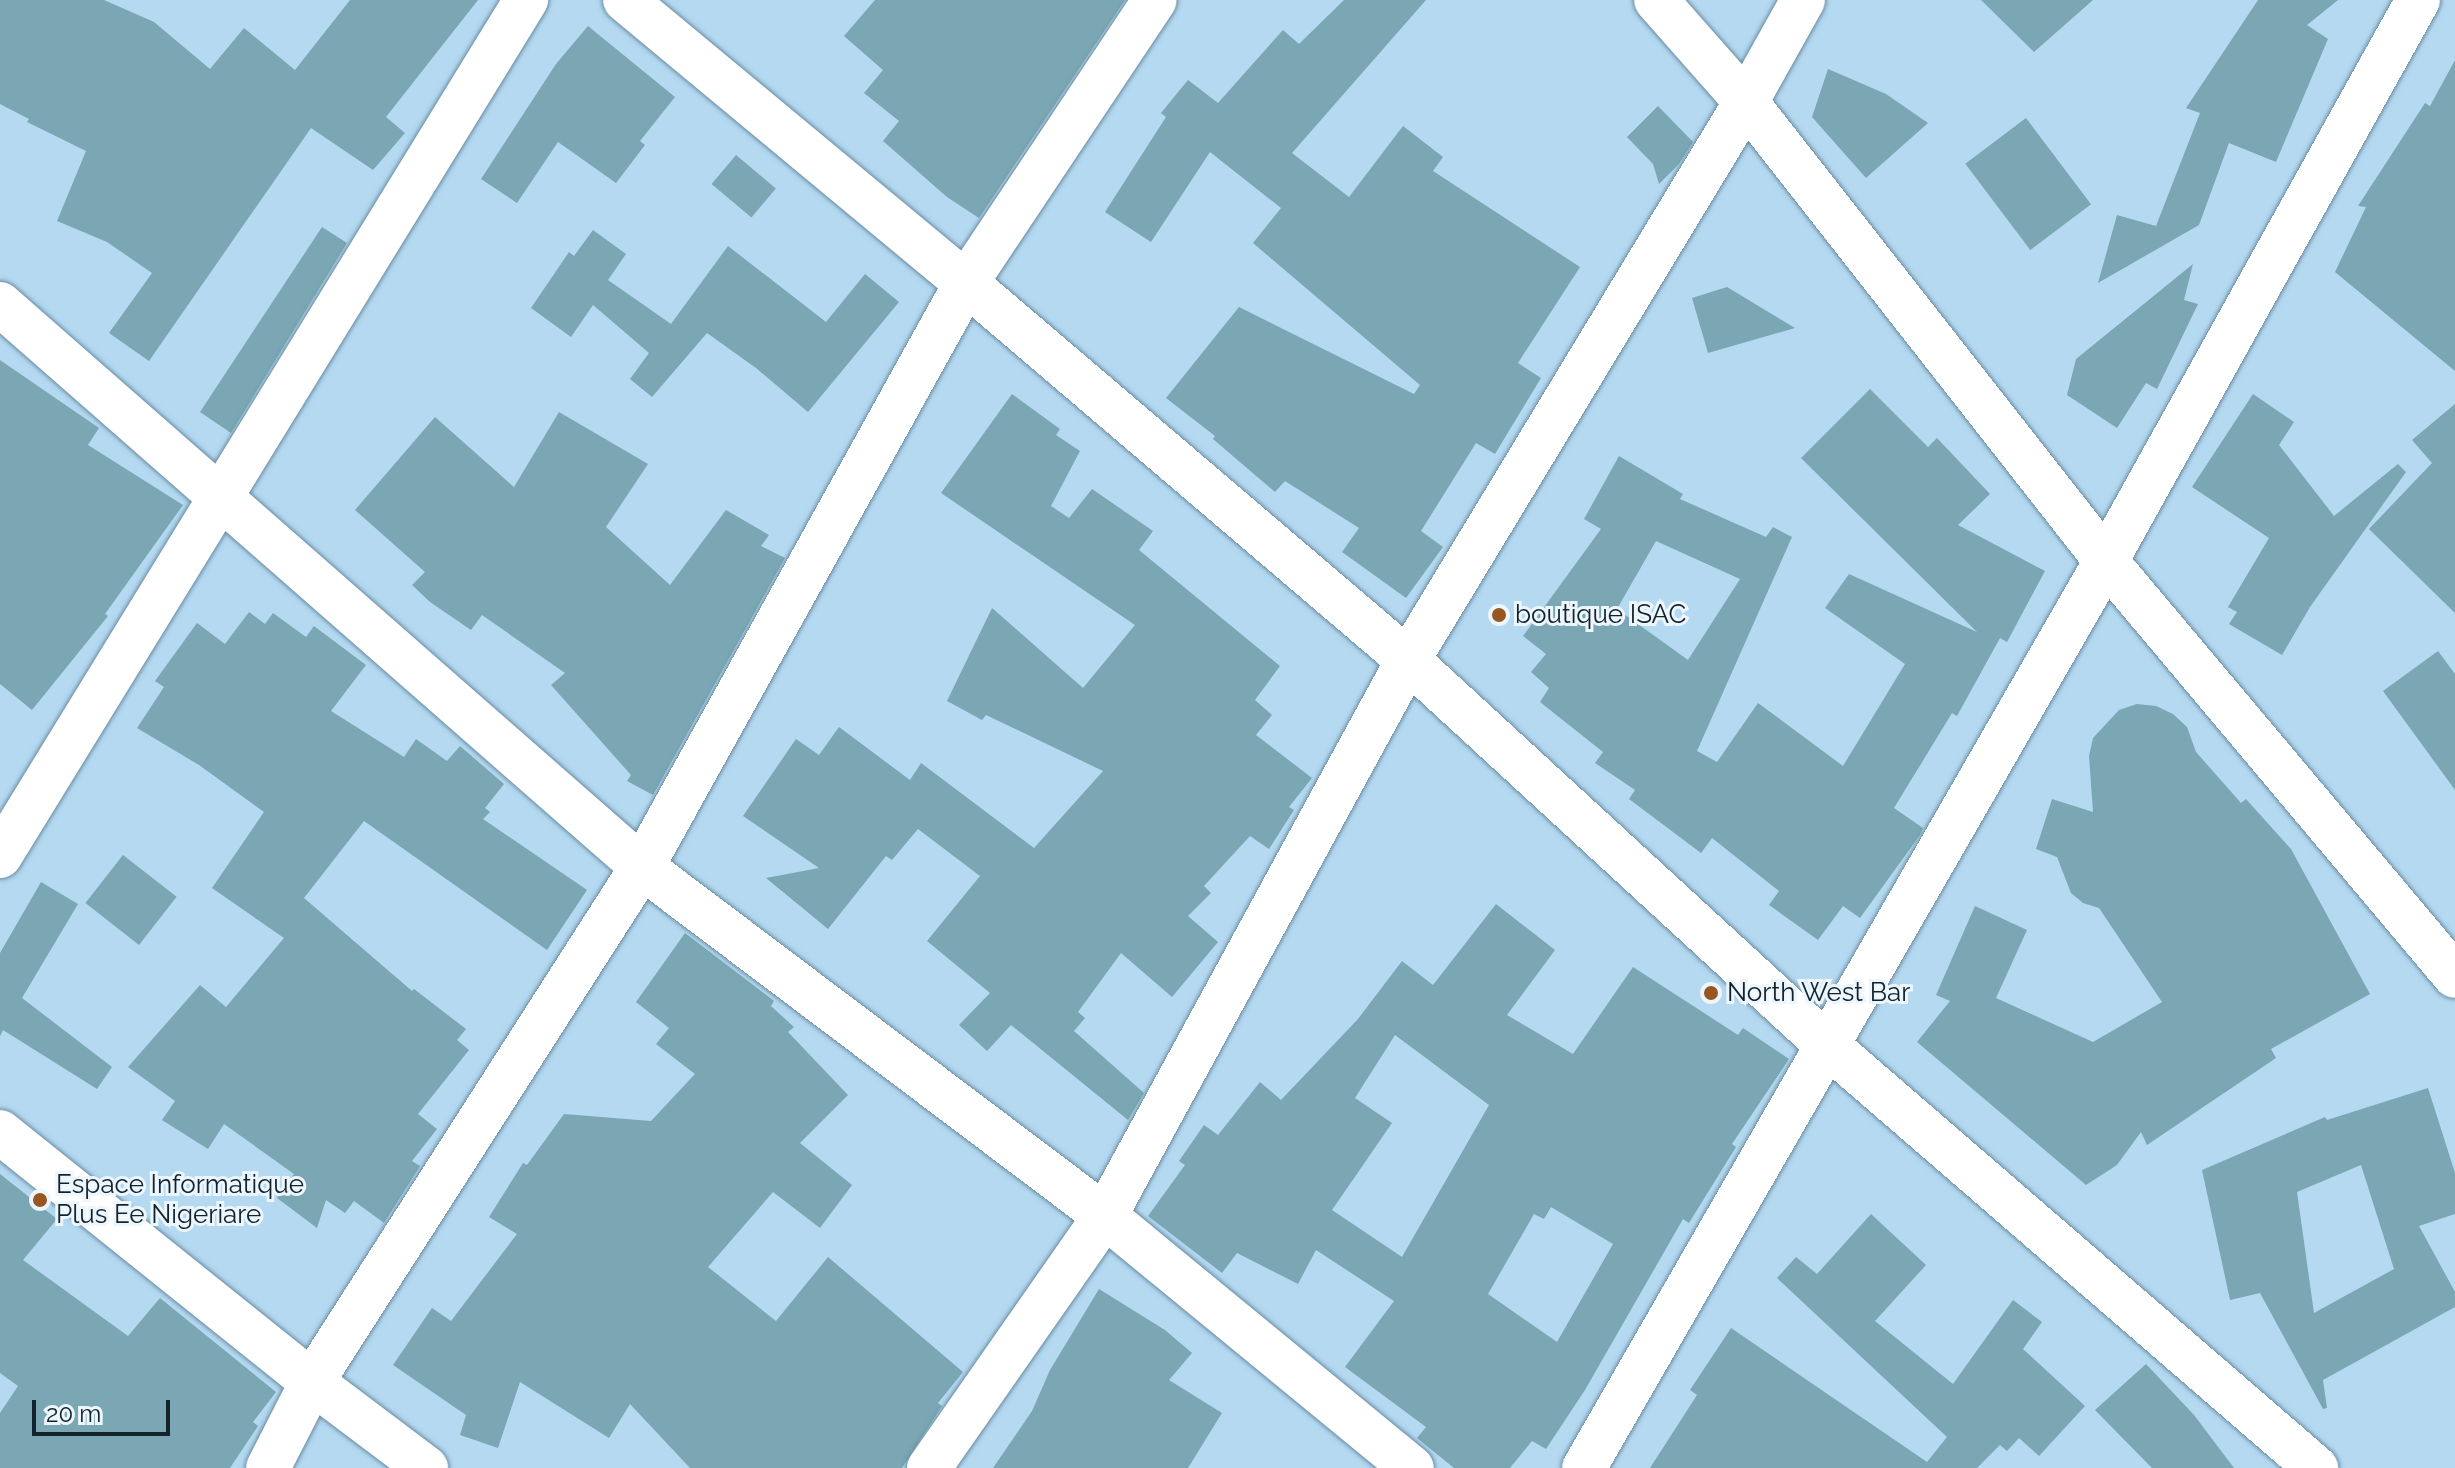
<!DOCTYPE html>
<html>
<head>
<meta charset="utf-8">
<style>
  body { margin:0 }
  #map { position:relative; width:2455px; height:1468px; overflow:hidden; background:#b4d9f1; font-family:Raleway,sans-serif }
  div>[style] { position:absolute }
  .building>* { inset:0; background:#7aa7b3; transform-origin:0 0 }
  .roads { filter:drop-shadow(0 0 2px #698ba2) drop-shadow(0 0 2px #698ba2) }
  .street>* { height:44px; margin:-22px; padding:0 22px; transform-origin:22px; border-radius:22px; background:#fff }
  .secondary>* { height:44px; margin:-22px; padding:0 22px; transform-origin:22px; border-radius:22px; background:#fff }
  .dots>* { width:22px; height:22px; translate:-50% -50%; box-sizing:border-box; border:4px solid #ebf6fe; border-radius:50% }
  span { translate:-50% -50%; white-space:nowrap; text-align:center; line-height:1.15; -webkit-text-stroke:6px #ebf6fe; paint-order:stroke }
  .poi-label { font-size:26px; color:#14222b }
  .left { translate:0 -50%; text-align:left }
  .scale { position:absolute; left:32px; top:1400px; width:138px; height:36px; box-sizing:border-box; border:4px solid #14222b; border-top:0; padding-left:10px; font-size:24px; line-height:28px; white-space:nowrap; color:#14222b; -webkit-text-stroke:6px #ebf6fe; paint-order:stroke }
</style>
</head>
<body>
<div id="map">
  <div class="building">
    <div style="clip-path:polygon(0 0,104px 0,154px 22px,210px 69px,244px 28px,295px 70px,350px 0,478px 0,386px 117px,405px 133px,373px 170px,311px 128px,149px 361px,109px 333px,152px 273px,107px 242px,57px 221px,86px 151px,27px 122px,29px 119px,0 104px)"></div>
    <div style="clip-path:polygon(875px 0,1125px 0,979px 218px,947px 197px,883px 141px,899px 121px,864px 93px,883px 70px,844px 36px)"></div>
    <div style="clip-path:polygon(1344px 0,1426px 0,1292px 153px,1349px 197px,1403px 126px,1443px 157px,1433px 171px,1580px 267px,1518px 363px,1541px 378px,1495px 454px,1476px 443px,1421px 531px,1443px 547px,1406px 598px,1342px 552px,1359px 528px,1285px 481px,1275px 492px,1213px 439px,1215px 436px,1166px 398px,1239px 307px,1414px 394px,1420px 385px,1253px 243px,1281px 208px,1210px 152px,1151px 242px,1105px 212px,1166px 117px,1161px 113px,1188px 80px,1218px 103px,1283px 30px,1299px 44px)"></div>
    <div style="clip-path:polygon(1981px 0,2093px 0,2034px 52px)"></div>
    <div style="clip-path:polygon(2258px 0,2338px 0,2307px 25px,2328px 39px,2276px 162px,2229px 143px,2199px 225px,2098px 283px,2117px 215px,2156px 226px,2200px 113px,2186px 108px)"></div>
    <div style="clip-path:polygon(588px 26px,675px 97px,640px 141px,645px 145px,616px 183px,558px 142px,517px 203px,481px 179px,556px 64px)"></div>
    <div style="clip-path:polygon(2455px 60px,2455px 371px,2335px 272px,2366px 207px,2358px 206px,2425px 103px,2430px 106px)"></div>
    <div style="clip-path:polygon(1828px 69px,1886px 94px,1928px 123px,1866px 178px,1812px 117px)"></div>
    <div style="clip-path:polygon(1658px 106px,1693px 142px,1679px 164px,1659px 184px,1653px 164px,1627px 137px)"></div>
    <div style="left:2026px;top:118px;width:108px;height:76px;rotate:53deg"></div>
    <div style="left:736px;top:155px;width:52px;height:38px;rotate:40deg"></div>
    <div style="clip-path:polygon(322px 227px,347px 243px,231px 433px,200px 412px)"></div>
    <div style="clip-path:polygon(593px 230px,626px 254px,608px 280px,671px 324px,728px 246px,826px 322px,865px 274px,899px 302px,808px 412px,756px 368px,707px 333px,652px 397px,630px 379px,649px 353px,593px 305px,571px 337px,531px 308px,569px 252px,574px 256px)"></div>
    <div style="clip-path:polygon(2193px 264px,2184px 300px,2198px 304px,2157px 389px,2146px 383px,2117px 428px,2067px 395px,2076px 359px)"></div>
    <div style="clip-path:polygon(1727px 287px,1795px 328px,1708px 353px,1692px 298px)"></div>
    <div style="clip-path:polygon(0 360px,99px 428px,88px 445px,183px 505px,105px 614px,108px 616px,32px 710px,0 684px)"></div>
    <div style="clip-path:polygon(evenodd,1870px 389px,1928px 447px,1937px 438px,1990px 494px,1958px 525px,2045px 571px,2007px 642px,2000px 638px,1957px 716px,1952px 713px,1894px 808px,1923px 828px,1920px 835px,1860px 918px,1843px 906px,1818px 940px,1769px 905px,1779px 891px,1712px 838px,1701px 853px,1629px 799px,1635px 790px,1595px 763px,1603px 752px,1540px 702px,1549px 688px,1531px 672px,1546px 654px,1523px 636px,1601px 529px,1584px 519px,1619px 456px,1683px 494px,1680px 499px,1766px 537px,1773px 527px,1792px 537px,1697px 751px,1717px 762px,1758px 703px,1843px 766px,1905px 664px,1825px 608px,1849px 574px,1977px 632px,1801px 458px,1870px 389px,1656px 541px,1740px 579px,1688px 660px,1617px 609px,1656px 541px)"></div>
    <div style="clip-path:polygon(1012px 394px,1060px 429px,1056px 435px,1080px 451px,1051px 506px,1069px 518px,1092px 489px,1153px 531px,1139px 550px,1280px 666px,1255px 700px,1272px 715px,1256px 735px,1312px 778px,1289px 807px,1294px 810px,1269px 849px,1250px 836px,1204px 886px,1211px 893px,1188px 916px,1218px 942px,1172px 997px,1121px 953px,1078px 1012px,1085px 1018px,1074px 1031px,1144px 1093px,1128px 1120px,1011px 1025px,987px 1051px,959px 1025px,990px 993px,927px 941px,980px 876px,918px 829px,892px 860px,886px 856px,828px 929px,766px 878px,819px 868px,743px 816px,796px 739px,819px 755px,839px 727px,910px 780px,921px 763px,1034px 848px,1103px 771px,986px 715px,982px 720px,947px 701px,992px 608px,1083px 688px,1135px 625px,941px 493px)"></div>
    <div style="clip-path:polygon(2253px 394px,2294px 422px,2279px 445px,2334px 516px,2398px 464px,2406px 472px,2310px 607px,2282px 655px,2229px 624px,2237px 612px,2228px 607px,2269px 538px,2192px 487px)"></div>
    <div style="clip-path:polygon(2455px 404px,2455px 613px,2369px 529px,2432px 463px,2412px 440px)"></div>
    <div style="clip-path:polygon(559px 412px,648px 464px,606px 527px,670px 585px,726px 510px,769px 535px,761px 546px,785px 558px,653px 795px,627px 781px,631px 775px,551px 685px,565px 673px,482px 615px,471px 630px,430px 602px,412px 585px,425px 572px,355px 510px,435px 417px,514px 487px)"></div>
    <div style="clip-path:polygon(249px 612px,265px 624px,273px 613px,306px 637px,314px 626px,366px 665px,331px 711px,404px 757px,416px 739px,447px 761px,460px 746px,504px 784px,485px 808px,490px 812px,483px 819px,587px 890px,547px 950px,364px 821px,304px 898px,412px 991px,414px 989px,466px 1029px,457px 1040px,469px 1050px,418px 1114px,437px 1129px,412px 1161px,420px 1166px,384px 1223px,354px 1201px,345px 1213px,326px 1200px,317px 1228px,277px 1198px,294px 1174px,224px 1124px,208px 1149px,162px 1120px,175px 1101px,128px 1067px,200px 985px,226px 1007px,284px 938px,212px 888px,264px 812px,199px 765px,137px 728px,164px 687px,155px 681px,197px 623px,225px 644px)"></div>
    <div style="clip-path:polygon(2438px 651px,2455px 674px,2455px 790px,2383px 691px)"></div>
    <div style="clip-path:polygon(2137px 704px,2156px 706px,2173px 714px,2187px 727px,2196px 752px,2241px 803px,2246px 799px,2291px 849px,2370px 994px,2271px 1049px,2276px 1058px,2147px 1145px,2141px 1132px,2117px 1165px,2086px 1185px,1917px 1042px,1950px 1001px,1936px 995px,1975px 906px,2027px 930px,1996px 998px,2093px 1042px,2162px 1002px,2099px 908px,2083px 903px,2071px 893px,2057px 857px,2036px 849px,2052px 799px,2093px 812px,2089px 756px,2093px 738px,2119px 710px)"></div>
    <div style="left:123px;top:855px;width:68px;height:61px;rotate:38deg"></div>
    <div style="clip-path:polygon(41px 882px,78px 904px,22px 998px,112px 1067px,97px 1089px,3px 1030px,0 1036px,0 953px)"></div>
    <div style="clip-path:polygon(evenodd,1496px 904px,1555px 950px,1507px 1015px,1573px 1054px,1633px 967px,1738px 1035px,1743px 1028px,1789px 1059px,1732px 1144px,1736px 1147px,1689px 1223px,1683px 1219px,1585px 1390px,1546px 1449px,1532px 1441px,1510px 1468px,1454px 1468px,1417px 1438px,1426px 1427px,1345px 1367px,1394px 1301px,1316px 1250px,1298px 1284px,1237px 1253px,1222px 1273px,1148px 1216px,1185px 1165px,1179px 1161px,1204px 1125px,1218px 1135px,1260px 1082px,1281px 1100px,1358px 1019px,1402px 961px,1433px 985px,1496px 904px,1395px 1035px,1489px 1105px,1402px 1257px,1332px 1210px,1392px 1123px,1355px 1098px,1395px 1035px,1496px 904px,1551px 1207px,1613px 1244px,1557px 1342px,1488px 1294px,1534px 1214px,1544px 1219px,1551px 1207px)"></div>
    <div style="clip-path:polygon(685px 933px,774px 1001px,771px 1006px,794px 1027px,788px 1032px,848px 1095px,800px 1143px,852px 1185px,820px 1228px,773px 1192px,708px 1267px,776px 1321px,828px 1257px,963px 1372px,938px 1403px,942px 1406px,902px 1468px,690px 1468px,630px 1404px,609px 1438px,520px 1382px,498px 1448px,460px 1435px,466px 1415px,393px 1365px,432px 1308px,451px 1321px,517px 1234px,489px 1217px,523px 1163px,527px 1165px,564px 1114px,651px 1121px,695px 1074px,656px 1044px,669px 1028px,636px 1002px)"></div>
    <div style="clip-path:polygon(evenodd,2428px 1088px,2455px 1173px,2455px 1214px,2419px 1226px,2455px 1292px,2455px 1307px,2323px 1380px,2327px 1408px,2323px 1409px,2260px 1293px,2230px 1300px,2202px 1170px,2325px 1117px,2327px 1120px,2428px 1088px,2361px 1165px,2394px 1269px,2314px 1313px,2297px 1192px,2361px 1165px)"></div>
    <div style="clip-path:polygon(0 1174px,57px 1219px,23px 1260px,128px 1336px,160px 1298px,276px 1392px,253px 1422px,258px 1426px,230px 1468px,0 1468px,0 1413px,18px 1386px,0 1373px)"></div>
    <div style="clip-path:polygon(1871px 1214px,1926px 1265px,1875px 1321px,1953px 1384px,2013px 1300px,2042px 1322px,2023px 1349px,2085px 1406px,2039px 1456px,2019px 1438px,2007px 1451px,2000px 1445px,1977px 1468px,1650px 1468px,1697px 1395px,1690px 1390px,1731px 1328px,1927px 1462px,1947px 1437px,1777px 1278px,1796px 1257px,1817px 1274px)"></div>
    <div style="clip-path:polygon(1099px 1289px,1165px 1330px,1192px 1353px,1169px 1380px,1222px 1413px,1188px 1468px,993px 1468px,1032px 1411px,1050px 1370px)"></div>
    <div style="clip-path:polygon(2146px 1364px,2194px 1415px,2234px 1468px,2152px 1468px,2095px 1410px)"></div>
  </div>
  <div class="roads">
    <div class="street">
      <div style="left:625px;top:0;width:443px;rotate:39.7deg"></div>
      <div style="left:966px;top:283px;width:581px;rotate:40.46deg"></div>
      <div style="left:1408px;top:660px;width:569px;rotate:42.58deg"></div>
      <div style="left:1827px;top:1045px;width:647px;rotate:40.86deg"></div>
      <div style="left:1656px;top:0;width:136px;rotate:48.6deg"></div>
      <div style="left:1746px;top:102px;width:583px;rotate:51.89deg"></div>
      <div style="left:2106px;top:561px;width:542px;rotate:49.94deg"></div>
      <div style="left:0;top:304px;width:854px;rotate:41.25deg"></div>
      <div style="left:642px;top:867px;width:580px;rotate:37.01deg"></div>
      <div style="left:1105px;top:1216px;width:397px;rotate:39.4deg"></div>
      <div style="left:0;top:856px;width:1005px;rotate:-58.43deg"></div>
      <div style="left:268px;top:1468px;width:97px;rotate:-62.9deg"></div>
      <div style="left:312px;top:1382px;width:612px;rotate:-57.35deg"></div>
      <div style="left:642px;top:867px;width:668px;rotate:-60.98deg"></div>
      <div style="left:966px;top:283px;width:340px;rotate:-56.3deg"></div>
      <div style="left:929px;top:1468px;width:307px;rotate:-55.1deg"></div>
      <div style="left:1105px;top:1216px;width:633px;rotate:-61.41deg"></div>
      <div style="left:1408px;top:660px;width:652px;rotate:-58.8deg"></div>
      <div style="left:1746px;top:102px;width:117px;rotate:-60.8deg"></div>
      <div style="left:1584px;top:1468px;width:1046px;rotate:-60.08deg"></div>
      <div style="left:2106px;top:561px;width:642px;rotate:-60.92deg"></div>
    </div>
    <div class="secondary">
      <div style="left:0;top:1132px;width:400px;rotate:38.7deg"></div>
      <div style="left:312px;top:1382px;width:143px;rotate:37deg"></div>
    </div>
  </div>
  <div class="dots">
    <div style="left:1499px;top:615px;background:#975721"></div>
    <div style="left:1711px;top:993px;background:#975721"></div>
    <div style="left:40px;top:1200px;background:#975721"></div>
  </div>
  <div class="poi-label">
    <span class="left" style="left:1515px;top:615px">boutique ISAC</span>
    <span class="left" style="left:1727px;top:993px">North West Bar</span>
    <span class="left" style="left:56px;top:1200px">Espace Informatique<br>Plus Ee Nigeriare</span>
  </div>
  <div class="scale">20 m</div>
</div>
</body>
</html>
